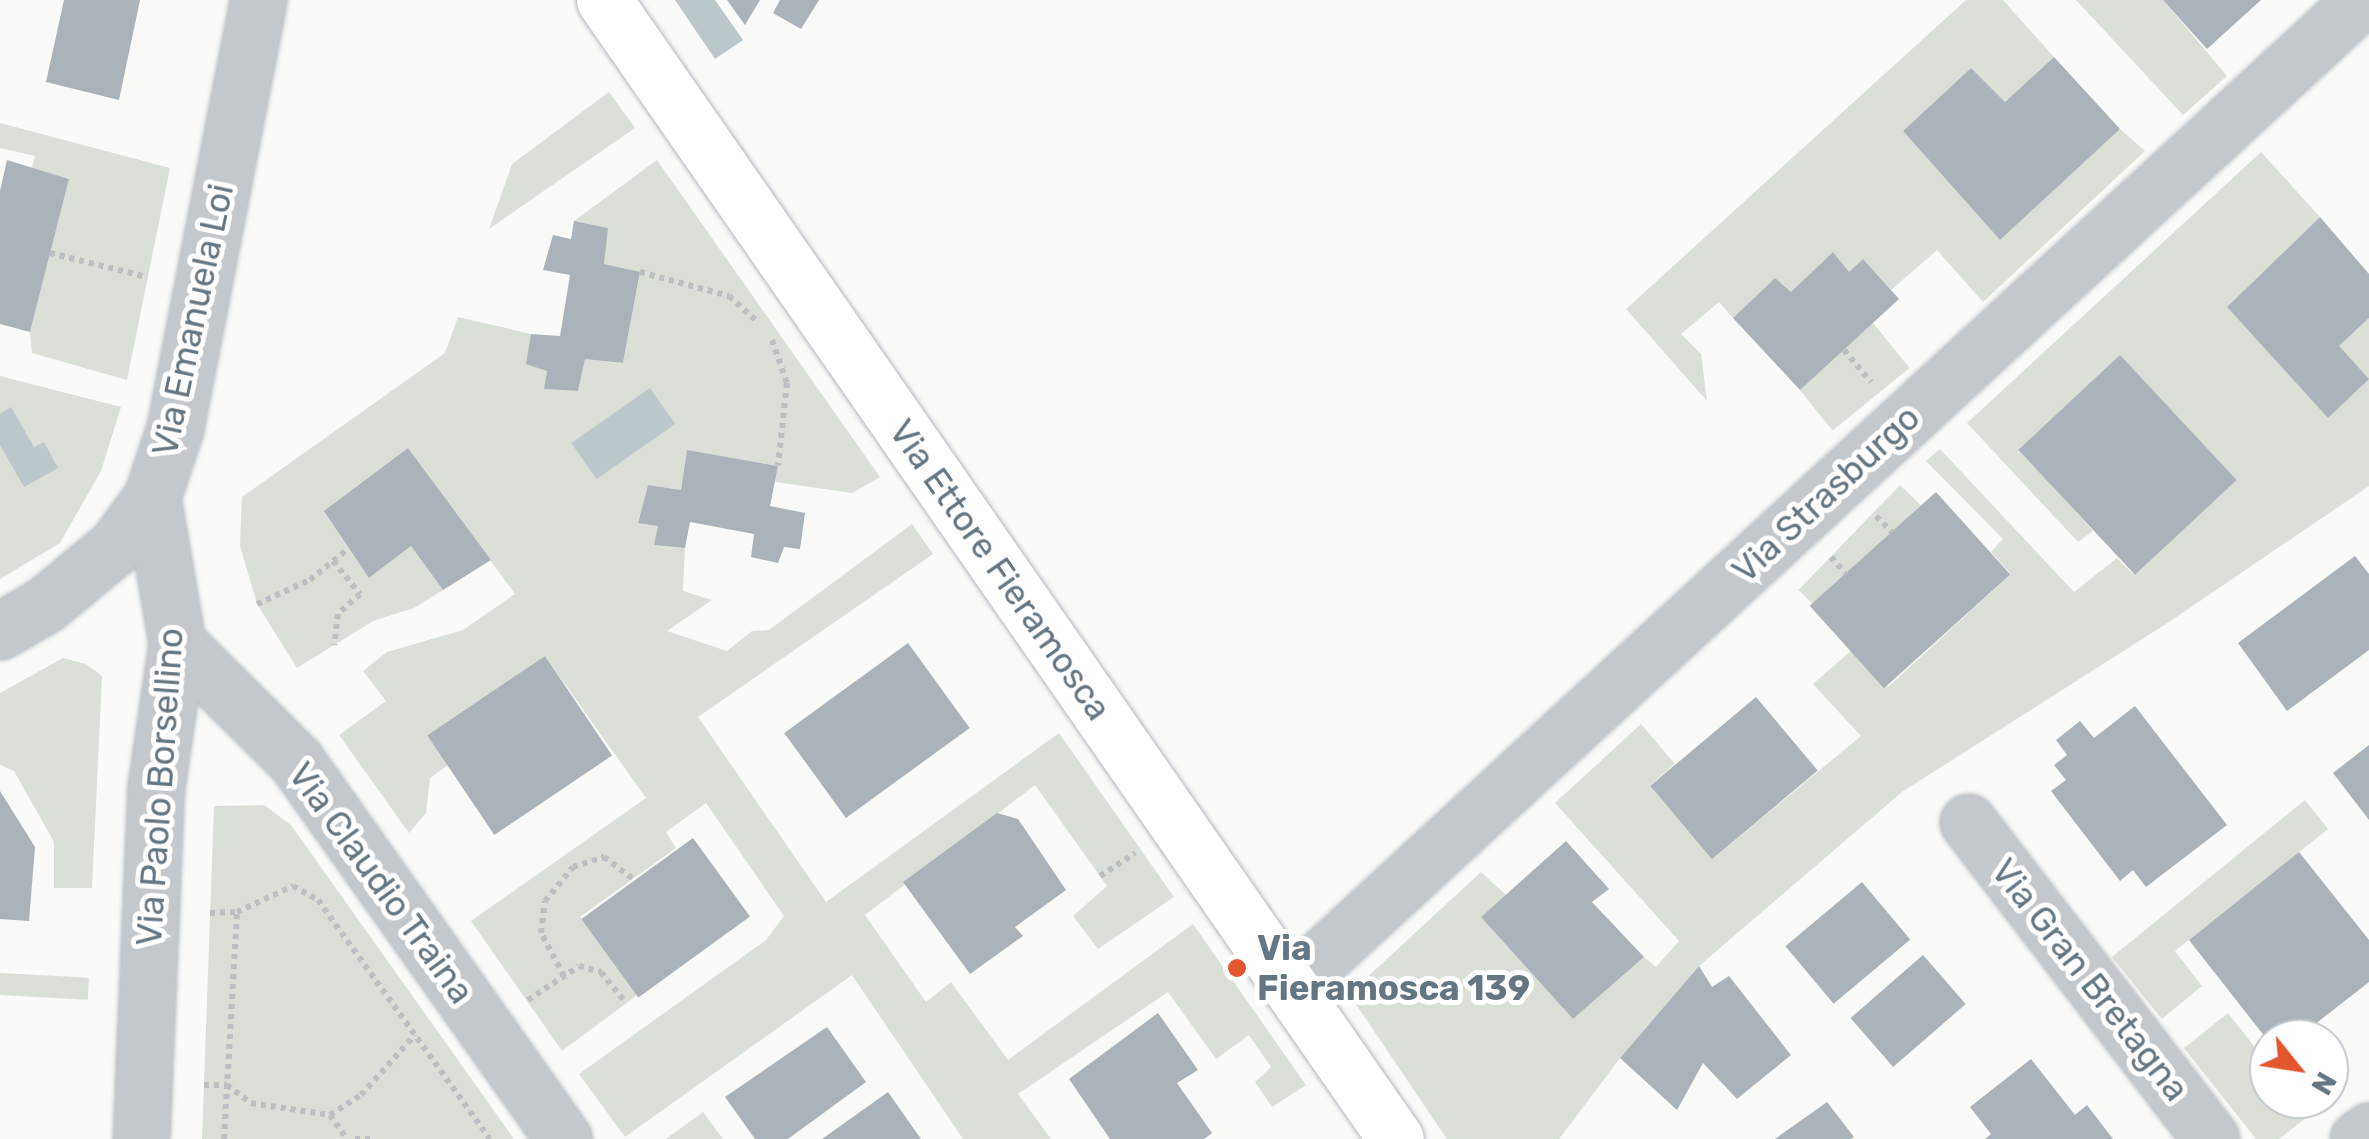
<!DOCTYPE html>
<html>
<head>
<meta charset="utf-8">
<style>
  body { margin:0 }
  #map { position:relative; width:2369px; height:1139px; overflow:hidden; background:#fafaf8; font-family:Rubik,sans-serif }
  div>[style] { position:absolute }
  .green>* { inset:0; background:#dadfd7; transform-origin:0 0 }
  .water>* { inset:0; background:#bbc7cb; transform-origin:0 0 }
  .building>* { inset:0; background:#aab3b9; transform-origin:0 0 }
  .path>* { height:6px; margin-top:-3px; transform-origin:0; background:repeating-linear-gradient(90deg,#bbbfc2 0 5px,transparent 0 10px) }
  .roads { filter:drop-shadow(0 0 2px #b3babf) drop-shadow(0 0 2px #b3babf) }
  .street>* { height:55px; margin:-27.5px; padding:0 27.5px; transform-origin:27.5px; border-radius:27.5px; background:#c3c8cc }
  .secondary>* { height:55px; margin:-27.5px; padding:0 27.5px; transform-origin:27.5px; border-radius:27.5px; background:#fff }
  .dots>* { width:28px; height:28px; translate:-50% -50%; box-sizing:border-box; border:5px solid #fff; border-radius:50% }
  span { translate:-50% -50%; white-space:nowrap; text-align:center; line-height:1.15; -webkit-text-stroke:10px #fff; paint-order:stroke }
  .street-label { font-size:35px; color:#657683 }
  .poi-label { font-size:35px; color:#657683; font-weight:700 }
  .left { translate:0 -50%; text-align:left }
  .north { position:absolute; left:2249px; top:1019px; width:100px; height:100px; box-sizing:border-box; background:#fff; border:2px solid #c1c8cd; border-radius:50%; rotate:120deg; font-size:28px; font-weight:700; line-height:40px; text-align:center; color:#657683 }
  .north::after { content:''; display:block; margin:auto; width:35px; height:45px; background:#e4572e; clip-path:polygon(50% 0,100% 100%,50% 72%,0 100%) }
</style>
</head>
<body>
<div id="map">
  <div class="green">
    <div style="clip-path:polygon(1966px 0,2003px 0,2054px 57px,2005px 102px,1971px 68px,1903px 131px,2000px 240px,2120px 129px,2145px 151px,1983px 302px,1937px 250px,1891px 290px,1863px 259px,1849px 272px,1833px 252px,1791px 292px,1774px 279px,1733px 318px,1719px 302px,1681px 334px,1701px 354px,1707px 401px,1626px 309px)"></div>
    <div style="clip-path:polygon(2076px 0,2163px 0,2227px 76px,2183px 115px)"></div>
    <div style="clip-path:polygon(609px 92px,635px 128px,489px 229px,512px 164px)"></div>
    <div style="clip-path:polygon(0 123px,170px 168px,127px 380px,32px 353px,30px 332px,69px 179px,32px 168px,35px 156px,0 148px)"></div>
    <div style="clip-path:polygon(2261px 152px,2320px 217px,2227px 307px,2328px 417px,2339px 346px,2369px 318px,2369px 486px,2169px 622px,1902px 792px,1699px 966px,1620px 1058px,1559px 1139px,1447px 1139px,1349px 994px,1481px 872px,1506px 895px,1481px 917px,1573px 1019px,1644px 957px,1656px 967px,1679px 941px,1555px 803px,1641px 724px,1675px 764px,1650px 785px,1715px 857px,1861px 736px,1813px 684px,1852px 650px,1888px 687px,2011px 574px,1991px 552px,2003px 539px,1926px 461px,1940px 449px,2074px 592px,2117px 558px,2133px 574px,2236px 480px,2120px 356px,2019px 449px,2093px 531px,2078px 542px,1967px 423px)"></div>
    <div style="clip-path:polygon(657px 160px,880px 477px,852px 493px,775px 482px,778px 466px,687px 450px,681px 490px,648px 485px,638px 522px,658px 526px,655px 545px,685px 548px,683px 591px,712px 600px,667px 631px,727px 651px,752px 631px,769px 630px,912px 524px,933px 554px,698px 717px,826px 902px,1059px 733px,1174px 897px,1098px 949px,1073px 916px,1107px 886px,1035px 785px,865px 915px,926px 1002px,951px 982px,1008px 1060px,1193px 924px,1306px 1085px,1272px 1107px,1255px 1082px,1271px 1067px,1249px 1035px,1216px 1059px,1168px 992px,1018px 1094px,1051px 1139px,963px 1139px,852px 975px,625px 1137px,579px 1074px,766px 940px,784px 916px,706px 803px,666px 832px,676px 848px,580px 917px,640px 993px,562px 1051px,471px 921px,646px 798px,545px 656px,430px 739px,448px 765px,430px 778px,426px 813px,409px 833px,339px 735px,386px 701px,363px 671px,387px 652px,463px 630px,515px 594px,408px 448px,325px 512px,369px 578px,411px 546px,443px 590px,414px 608px,373px 621px,297px 668px,257px 604px,240px 546px,242px 497px,445px 353px,458px 317px,531px 334px,547px 371px,545px 389px,578px 391px,585px 359px,623px 363px,640px 273px,604px 264px,607px 228px,574px 221px)"></div>
    <div style="left:1873px;top:323px;width:58px;height:99px;rotate:51deg"></div>
    <div style="clip-path:polygon(0 376px,121px 407px,101px 471px,60px 543px,0 579px)"></div>
    <div style="left:1900px;top:485px;width:29px;height:146px;rotate:44deg"></div>
    <div style="clip-path:polygon(63px 658px,86px 664px,102px 676px,92px 888px,54px 888px,54px 842px,14px 771px,0 765px,0 693px)"></div>
    <div style="clip-path:polygon(2305px 800px,2328px 829px,2175px 951px,2202px 986px,2162px 1019px,2112px 957px)"></div>
    <div style="clip-path:polygon(264px 805px,291px 825px,514px 1139px,202px 1139px,214px 806px)"></div>
    <div style="left:0;top:973px;width:89px;height:22px;rotate:3deg"></div>
    <div style="clip-path:polygon(2228px 1013px,2269px 1065px,2269px 1099px,2329px 1099px,2329px 1071px,2343px 1089px,2279px 1139px,2256px 1139px,2184px 1048px)"></div>
    <div style="clip-path:polygon(703px 1112px,723px 1139px,666px 1139px)"></div>
  </div>
  <div class="water">
    <div style="clip-path:polygon(675px 0,715px 0,743px 40px,715px 59px)"></div>
    <div style="left:650px;top:388px;width:44px;height:96px;rotate:55deg"></div>
    <div style="clip-path:polygon(11px 407px,34px 447px,44px 442px,58px 468px,24px 487px,0 445px,0 414px)"></div>
  </div>
  <div class="building">
    <div style="clip-path:polygon(64px 0,140px 0,119px 100px,46px 82px)"></div>
    <div style="clip-path:polygon(727px 0,760px 0,745px 25px)"></div>
    <div style="clip-path:polygon(780px 0,819px 0,801px 29px,773px 13px)"></div>
    <div style="clip-path:polygon(2163px 0,2261px 0,2207px 49px)"></div>
    <div style="clip-path:polygon(2054px 57px,2120px 129px,2000px 240px,1903px 131px,1971px 68px,2005px 102px)"></div>
    <div style="clip-path:polygon(7px 160px,69px 179px,30px 332px,0 324px,0 191px)"></div>
    <div style="clip-path:polygon(2320px 217px,2369px 274px,2369px 318px,2339px 346px,2369px 379px,2328px 418px,2227px 307px)"></div>
    <div style="clip-path:polygon(574px 221px,608px 228px,604px 264px,640px 272px,623px 363px,585px 359px,578px 391px,544px 389px,547px 371px,526px 364px,531px 334px,560px 336px,570px 275px,543px 270px,553px 235px,571px 239px)"></div>
    <div style="clip-path:polygon(1833px 252px,1849px 272px,1863px 259px,1899px 299px,1800px 390px,1733px 318px,1775px 278px,1791px 292px)"></div>
    <div style="left:2120px;top:355px;width:171px;height:139px;rotate:47deg"></div>
    <div style="clip-path:polygon(408px 448px,491px 560px,443px 590px,411px 546px,369px 578px,324px 511px)"></div>
    <div style="clip-path:polygon(687px 450px,778px 466px,770px 506px,805px 513px,800px 549px,784px 547px,778px 563px,751px 557px,754px 534px,690px 522px,685px 548px,654px 545px,658px 526px,638px 523px,648px 485px,681px 490px)"></div>
    <div style="left:1936px;top:492px;width:111px;height:170px;rotate:48deg"></div>
    <div style="clip-path:polygon(2355px 556px,2369px 574px,2369px 650px,2287px 711px,2238px 643px)"></div>
    <div style="left:908px;top:643px;width:105px;height:153px;rotate:54deg"></div>
    <div style="left:545px;top:656px;width:120px;height:142px;rotate:56deg"></div>
    <div style="left:1756px;top:697px;width:96px;height:138px;rotate:50deg"></div>
    <div style="clip-path:polygon(2135px 706px,2227px 825px,2146px 887px,2133px 870px,2120px 881px,2051px 791px,2066px 780px,2054px 765px,2067px 755px,2056px 740px,2080px 721px,2094px 738px)"></div>
    <div style="clip-path:polygon(2369px 745px,2369px 820px,2333px 773px)"></div>
    <div style="clip-path:polygon(0 791px,35px 847px,29px 921px,0 919px)"></div>
    <div style="clip-path:polygon(997px 813px,1018px 819px,1066px 890px,1015px 927px,1023px 936px,970px 974px,903px 882px)"></div>
    <div style="left:693px;top:838px;width:97px;height:138px;rotate:54deg"></div>
    <div style="clip-path:polygon(1566px 841px,1609px 889px,1592px 902px,1644px 957px,1573px 1019px,1481px 917px)"></div>
    <div style="clip-path:polygon(2299px 852px,2369px 940px,2369px 982px,2296px 1039px,2269px 1042px,2189px 940px)"></div>
    <div style="left:1862px;top:882px;width:75px;height:100px;rotate:50deg"></div>
    <div style="left:1923px;top:955px;width:65px;height:96px;rotate:49deg"></div>
    <div style="clip-path:polygon(1699px 966px,1712px 987px,1729px 976px,1791px 1055px,1737px 1099px,1703px 1063px,1677px 1110px,1620px 1058px)"></div>
    <div style="clip-path:polygon(1158px 1013px,1198px 1070px,1177px 1083px,1212px 1133px,1204px 1139px,1110px 1139px,1069px 1079px)"></div>
    <div style="clip-path:polygon(827px 1027px,866px 1082px,788px 1139px,755px 1139px,725px 1097px)"></div>
    <div style="clip-path:polygon(2031px 1059px,2075px 1115px,2087px 1105px,2113px 1139px,1985px 1139px,1991px 1134px,1970px 1107px)"></div>
    <div style="clip-path:polygon(888px 1092px,921px 1139px,822px 1139px)"></div>
    <div style="clip-path:polygon(1827px 1102px,1854px 1137px,1851px 1139px,1775px 1139px)"></div>
  </div>
  <div class="path">
    <div style="left:50px;top:253px;width:100px;rotate:13.9deg"></div>
    <div style="left:640px;top:272px;width:92px;rotate:15.1deg"></div>
    <div style="left:729px;top:296px;width:40px;rotate:42deg"></div>
    <div style="left:772px;top:340px;width:46px;rotate:70.8deg"></div>
    <div style="left:787px;top:383px;width:83px;rotate:96.2deg"></div>
    <div style="left:1844px;top:350px;width:42px;rotate:49.8deg"></div>
    <div style="left:1876px;top:516px;width:23px;rotate:45deg"></div>
    <div style="left:1831px;top:557px;width:23px;rotate:49deg"></div>
    <div style="left:333px;top:561px;width:43px;rotate:50.7deg"></div>
    <div style="left:360px;top:594px;width:30px;rotate:138deg"></div>
    <div style="left:338px;top:614px;width:31px;rotate:97deg"></div>
    <div style="left:257px;top:604px;width:58px;rotate:-24.4deg"></div>
    <div style="left:310px;top:580px;width:50px;rotate:-39.4deg"></div>
    <div style="left:1100px;top:876px;width:42px;rotate:-33.3deg"></div>
    <div style="left:210px;top:913px;width:27px;rotate:-2deg"></div>
    <div style="left:564px;top:976px;width:49px;rotate:-118.1deg"></div>
    <div style="left:541px;top:933px;width:32px;rotate:-83deg"></div>
    <div style="left:545px;top:901px;width:44px;rotate:-50.5deg"></div>
    <div style="left:573px;top:867px;width:33px;rotate:-18deg"></div>
    <div style="left:604px;top:857px;width:36px;rotate:37deg"></div>
    <div style="left:528px;top:1000px;width:61px;rotate:-33.7deg"></div>
    <div style="left:579px;top:966px;width:23px;rotate:15deg"></div>
    <div style="left:601px;top:972px;width:40px;rotate:51deg"></div>
    <div style="left:204px;top:1085px;width:23px"></div>
    <div style="left:227px;top:1085px;width:30px;rotate:37deg"></div>
    <div style="left:251px;top:1103px;width:80px;rotate:8.6deg"></div>
    <div style="left:330px;top:1115px;width:37px;rotate:-33deg"></div>
    <div style="left:361px;top:1095px;width:81px;rotate:-48deg"></div>
    <div style="left:330px;top:1115px;width:29px;rotate:55deg"></div>
    <div style="left:224px;top:1139px;width:227px;rotate:-86.7deg"></div>
    <div style="left:237px;top:912px;width:62px;rotate:-24.9deg"></div>
    <div style="left:293px;top:886px;width:29px;rotate:29deg"></div>
    <div style="left:318px;top:900px;width:294px;rotate:54.3deg"></div>
    <div style="left:355px;top:1139px;width:18px"></div>
  </div>
  <div class="roads">
    <div class="street">
      <div style="left:0;top:631px;width:53px;rotate:-30.4deg"></div>
      <div style="left:46px;top:604px;width:91px;rotate:-39.6deg"></div>
      <div style="left:116px;top:546px;width:61px;rotate:-53.7deg"></div>
      <div style="left:152px;top:497px;width:73px;rotate:-71.6deg"></div>
      <div style="left:175px;top:428px;width:436px;rotate:-79deg"></div>
      <div style="left:177px;top:643px;width:168px;rotate:44.8deg"></div>
      <div style="left:296px;top:761px;width:463px;rotate:54.7deg"></div>
      <div style="left:1968px;top:822px;width:399px;rotate:52.5deg"></div>
      <div style="left:1290px;top:987px;width:1457px;rotate:-42.64deg"></div>
      <div style="left:141px;top:1139px;width:352px;rotate:-87.6deg"></div>
      <div style="left:156px;top:787px;width:146px;rotate:-81.7deg"></div>
      <div style="left:177px;top:643px;width:148px;rotate:-99.7deg"></div>
      <div style="left:2358px;top:1139px;width:14px;rotate:-36deg"></div>
    </div>
    <div class="secondary">
      <div style="left:604px;top:0;width:1387px;rotate:55.19deg"></div>
    </div>
  </div>
  <div class="dots">
    <div style="left:1237px;top:968px;background:#e4572e"></div>
  </div>
  <div class="street-label">
    <span style="left:193px;top:320px;rotate:-78deg">Via Emanuela Loi</span>
    <span style="left:1826px;top:494px;rotate:-43deg">Via Strasburgo</span>
    <span style="left:1000px;top:570px;rotate:55deg">Via Ettore Fieramosca</span>
    <span style="left:160px;top:787px;rotate:-86deg">Via Paolo Borsellino</span>
    <span style="left:381px;top:883px;rotate:54deg">Via Claudio Traina</span>
    <span style="left:2090px;top:980px;rotate:52deg">Via Gran Bretagna</span>
  </div>
  <div class="poi-label">
    <span class="left" style="left:1257px;top:968px">Via<br>Fieramosca 139</span>
  </div>
  <div class="north">N</div>
</div>
</body>
</html>
